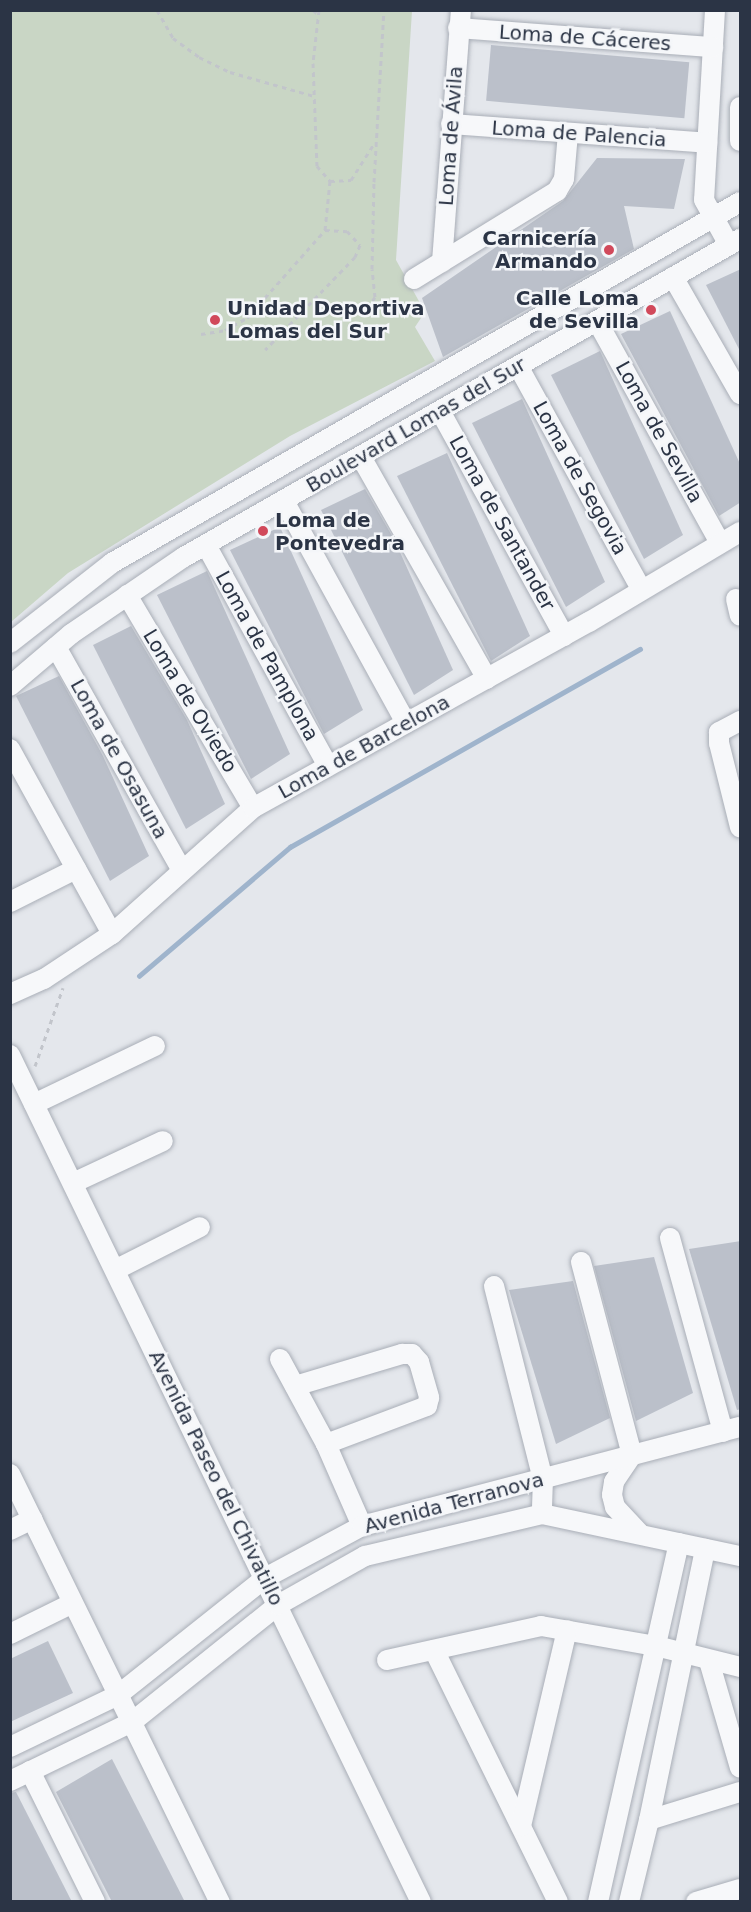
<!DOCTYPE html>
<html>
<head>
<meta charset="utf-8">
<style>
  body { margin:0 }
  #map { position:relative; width:751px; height:1912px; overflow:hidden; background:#e4e7ec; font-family:"DejaVu Sans",sans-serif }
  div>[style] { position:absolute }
  .green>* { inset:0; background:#c9d6c5 }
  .stream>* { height:4.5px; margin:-2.25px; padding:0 2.25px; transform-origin:2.25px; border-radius:2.25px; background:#9fb4cc }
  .building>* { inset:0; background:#bbc0ca; transform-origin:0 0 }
  .path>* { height:3px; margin-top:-1.5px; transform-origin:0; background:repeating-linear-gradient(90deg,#c2c5cb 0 4.5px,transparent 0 9px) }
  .roads { filter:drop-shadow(0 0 2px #a9aeb7) drop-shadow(0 0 2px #a9aeb7) }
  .minor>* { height:20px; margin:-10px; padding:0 10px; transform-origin:10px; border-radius:10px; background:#f7f8fa }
  .dots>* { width:16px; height:16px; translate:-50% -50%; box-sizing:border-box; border:3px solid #f4f6f9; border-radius:50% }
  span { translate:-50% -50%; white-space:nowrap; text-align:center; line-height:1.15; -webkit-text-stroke:5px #f4f6f9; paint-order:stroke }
  .street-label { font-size:20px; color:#2b3445 }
  .poi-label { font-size:20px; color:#2b3445; font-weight:700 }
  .right { translate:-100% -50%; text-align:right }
  .left { translate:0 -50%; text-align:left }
  .frame { position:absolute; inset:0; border:12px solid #2b3445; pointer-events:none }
</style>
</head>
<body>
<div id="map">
  <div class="green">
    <div style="clip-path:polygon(11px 11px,412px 11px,396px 260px,425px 312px,415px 327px,435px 361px,290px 436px,68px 573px,11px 622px)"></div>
  </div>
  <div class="stream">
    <div style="left:139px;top:976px;width:199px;rotate:-40.5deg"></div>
    <div style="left:290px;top:847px;width:402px;rotate:-29.5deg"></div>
  </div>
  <div class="building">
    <div style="left:491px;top:45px;width:199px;height:56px;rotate:5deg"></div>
    <div style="clip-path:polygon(597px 158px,685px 159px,674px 209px,624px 206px,634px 249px,443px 357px,422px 298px,563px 201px)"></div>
    <div style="clip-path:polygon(741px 269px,741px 353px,706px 285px)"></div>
    <div style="clip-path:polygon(670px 311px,741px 466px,741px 502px,719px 516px,621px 334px)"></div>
    <div style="clip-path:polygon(600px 351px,683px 535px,644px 559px,551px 375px)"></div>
    <div style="clip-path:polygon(522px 399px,605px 582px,566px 607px,472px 423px)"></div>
    <div style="clip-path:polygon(447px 453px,530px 636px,491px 661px,397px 476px)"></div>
    <div style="clip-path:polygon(365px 489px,395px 541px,453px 670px,414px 695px,321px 510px)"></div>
    <div style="clip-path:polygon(280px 527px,363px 710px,324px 734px,230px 550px)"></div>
    <div style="clip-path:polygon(207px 571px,290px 754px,251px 779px,157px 595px)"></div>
    <div style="clip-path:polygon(131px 626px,187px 720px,225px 804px,186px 829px,93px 645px)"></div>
    <div style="clip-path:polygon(59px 676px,103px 756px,149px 856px,110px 881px,16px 696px)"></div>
    <div style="clip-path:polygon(741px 1241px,741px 1409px,737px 1410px,689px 1249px)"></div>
    <div style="clip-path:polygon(654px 1257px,693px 1393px,636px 1421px,594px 1266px)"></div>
    <div style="clip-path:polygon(573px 1281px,610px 1418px,556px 1444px,509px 1290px)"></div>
    <div style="clip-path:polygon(48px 1641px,73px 1693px,10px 1722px,10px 1659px)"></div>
    <div style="clip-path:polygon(112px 1759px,185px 1902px,112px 1902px,56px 1792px)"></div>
    <div style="clip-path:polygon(16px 1792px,72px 1902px,10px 1902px,10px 1793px)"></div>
  </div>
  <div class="path">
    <div style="left:157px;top:10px;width:32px;rotate:60deg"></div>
    <div style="left:173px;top:38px;width:32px;rotate:36deg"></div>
    <div style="left:199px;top:57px;width:34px;rotate:26deg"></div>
    <div style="left:230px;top:72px;width:87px;rotate:15.9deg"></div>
    <div style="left:313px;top:10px;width:8px;rotate:40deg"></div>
    <div style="left:319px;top:10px;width:53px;rotate:96.5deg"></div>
    <div style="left:313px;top:63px;width:103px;rotate:87.8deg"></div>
    <div style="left:317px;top:166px;width:20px;rotate:49deg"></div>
    <div style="left:330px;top:181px;width:21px;rotate:-3deg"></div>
    <div style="left:351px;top:180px;width:45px;rotate:-57.7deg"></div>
    <div style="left:325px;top:230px;width:49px;rotate:-84.2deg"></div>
    <div style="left:362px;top:315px;width:22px;rotate:-54deg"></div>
    <div style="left:375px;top:297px;width:28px;rotate:-96deg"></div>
    <div style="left:372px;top:269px;width:87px;rotate:-88.7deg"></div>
    <div style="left:374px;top:182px;width:172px;rotate:-86.7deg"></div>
    <div style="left:201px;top:334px;width:24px;rotate:-9deg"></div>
    <div style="left:225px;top:330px;width:25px;rotate:-29deg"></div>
    <div style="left:247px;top:318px;width:118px;rotate:-48.4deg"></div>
    <div style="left:325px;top:230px;width:22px;rotate:3deg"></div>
    <div style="left:347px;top:231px;width:19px;rotate:47deg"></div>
    <div style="left:360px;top:245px;width:13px;rotate:113deg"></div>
    <div style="left:355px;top:257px;width:129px;rotate:134.1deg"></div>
    <div style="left:35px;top:1066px;width:83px;rotate:-70.3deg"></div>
  </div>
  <div class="roads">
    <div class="minor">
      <div style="left:715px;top:10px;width:190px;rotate:93.3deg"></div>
      <div style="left:704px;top:200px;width:51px;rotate:60.9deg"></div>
      <div style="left:458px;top:28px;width:256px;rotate:4.3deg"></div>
      <div style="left:740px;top:107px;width:34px;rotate:90deg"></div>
      <div style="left:451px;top:124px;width:257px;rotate:4.2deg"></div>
      <div style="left:442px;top:262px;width:253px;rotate:-85.7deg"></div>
      <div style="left:673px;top:277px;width:135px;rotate:60.2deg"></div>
      <div style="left:414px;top:279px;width:168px;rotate:-31.6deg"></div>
      <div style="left:557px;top:191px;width:14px;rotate:-60deg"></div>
      <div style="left:564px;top:179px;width:46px;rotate:-85deg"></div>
      <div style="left:597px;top:321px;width:254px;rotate:61deg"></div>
      <div style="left:518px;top:366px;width:255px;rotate:61.1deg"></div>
      <div style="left:440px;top:411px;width:257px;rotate:61.1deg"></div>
      <div style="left:361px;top:457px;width:255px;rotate:60.4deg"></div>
      <div style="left:284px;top:501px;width:253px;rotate:61.2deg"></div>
      <div style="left:206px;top:545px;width:252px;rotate:61.1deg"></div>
      <div style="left:127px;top:595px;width:247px;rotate:59.4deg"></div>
      <div style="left:736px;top:599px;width:17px;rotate:77deg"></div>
      <div style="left:10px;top:643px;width:130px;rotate:-38.1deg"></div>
      <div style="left:112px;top:563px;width:724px;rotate:-29.89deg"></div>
      <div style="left:56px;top:647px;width:257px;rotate:60.6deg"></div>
      <div style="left:10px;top:686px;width:80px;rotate:-40.4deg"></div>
      <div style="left:71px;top:634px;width:137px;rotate:-34.3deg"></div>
      <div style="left:184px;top:557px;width:641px;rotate:-29.77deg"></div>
      <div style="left:740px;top:721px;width:24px;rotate:152deg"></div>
      <div style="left:719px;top:732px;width:11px;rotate:90deg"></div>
      <div style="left:719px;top:743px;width:87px;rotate:76deg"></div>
      <div style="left:10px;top:749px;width:211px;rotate:61.1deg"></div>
      <div style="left:10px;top:902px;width:74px;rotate:-26.6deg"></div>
      <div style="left:10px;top:994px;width:37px;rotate:-24deg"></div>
      <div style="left:44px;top:979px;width:82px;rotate:-33.5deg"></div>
      <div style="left:112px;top:934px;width:189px;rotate:-41.8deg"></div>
      <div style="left:253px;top:808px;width:384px;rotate:-29deg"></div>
      <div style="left:589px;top:622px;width:176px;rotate:-30.8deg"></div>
      <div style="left:10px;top:1055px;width:941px;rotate:64.12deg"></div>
      <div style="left:34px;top:1104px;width:134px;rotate:-25.6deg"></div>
      <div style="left:73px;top:1183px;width:99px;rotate:-25deg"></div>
      <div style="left:670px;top:1238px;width:201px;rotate:74.7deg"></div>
      <div style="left:581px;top:1262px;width:200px;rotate:75.2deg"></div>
      <div style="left:632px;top:1455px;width:32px;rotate:124deg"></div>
      <div style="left:614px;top:1482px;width:13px;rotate:99deg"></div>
      <div style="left:612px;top:1495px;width:12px;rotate:76deg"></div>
      <div style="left:615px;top:1507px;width:37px;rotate:47deg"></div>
      <div style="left:115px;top:1270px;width:95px;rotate:-26.8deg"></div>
      <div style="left:494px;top:1286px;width:199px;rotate:75.8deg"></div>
      <div style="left:543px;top:1479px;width:35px;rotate:92deg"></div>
      <div style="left:280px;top:1359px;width:97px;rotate:61.6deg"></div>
      <div style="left:326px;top:1444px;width:90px;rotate:66.3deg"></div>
      <div style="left:295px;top:1386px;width:112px;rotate:-16.7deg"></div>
      <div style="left:402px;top:1354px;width:10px"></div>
      <div style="left:412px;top:1354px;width:11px;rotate:49deg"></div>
      <div style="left:419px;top:1362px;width:37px;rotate:74deg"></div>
      <div style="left:429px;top:1398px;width:8px;rotate:104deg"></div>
      <div style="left:427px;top:1406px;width:108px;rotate:159.4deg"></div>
      <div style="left:10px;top:1474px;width:477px;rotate:63.9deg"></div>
      <div style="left:10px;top:1530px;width:25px;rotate:-26deg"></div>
      <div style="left:10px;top:1634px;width:70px;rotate:-26.2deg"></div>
      <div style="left:434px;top:1650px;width:281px;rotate:63.8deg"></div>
      <div style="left:387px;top:1660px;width:158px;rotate:-12.4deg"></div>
      <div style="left:541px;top:1626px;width:117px;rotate:9.9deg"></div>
      <div style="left:656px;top:1646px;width:87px;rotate:14deg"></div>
      <div style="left:709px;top:1661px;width:111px;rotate:73.8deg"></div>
      <div style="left:10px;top:1747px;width:120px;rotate:-25.7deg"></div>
      <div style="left:118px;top:1695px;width:188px;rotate:-38.5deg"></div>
      <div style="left:265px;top:1578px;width:110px;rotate:-28.2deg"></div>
      <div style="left:362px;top:1526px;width:391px;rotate:-14.7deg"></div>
      <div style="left:30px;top:1771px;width:146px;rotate:63.6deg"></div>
      <div style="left:10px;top:1781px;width:136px;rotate:-25.8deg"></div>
      <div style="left:132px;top:1722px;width:187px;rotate:-38.7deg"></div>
      <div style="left:278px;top:1605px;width:100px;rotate:-29.4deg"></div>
      <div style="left:365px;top:1556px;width:182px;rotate:-13.3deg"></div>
      <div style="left:542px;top:1514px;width:202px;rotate:12deg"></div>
      <div style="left:649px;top:1820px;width:95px;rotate:-17.1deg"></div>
      <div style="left:521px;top:1826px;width:201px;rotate:-76.8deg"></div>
      <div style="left:598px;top:1902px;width:368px;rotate:-77.3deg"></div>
      <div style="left:629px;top:1902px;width:84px;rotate:-76.3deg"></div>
      <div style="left:649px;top:1820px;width:277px;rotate:-78.3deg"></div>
      <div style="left:696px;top:1902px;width:46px;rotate:-16.5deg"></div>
    </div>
  </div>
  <div class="dots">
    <div style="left:609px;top:250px;background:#d1495b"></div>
    <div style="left:651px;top:310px;background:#d1495b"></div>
    <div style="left:215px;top:320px;background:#d1495b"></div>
    <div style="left:263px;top:531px;background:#d1495b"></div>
  </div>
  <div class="street-label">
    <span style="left:585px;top:38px;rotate:4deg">Loma de Cáceres</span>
    <span style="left:579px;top:134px;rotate:4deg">Loma de Palencia</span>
    <span style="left:451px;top:136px;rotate:-86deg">Loma de Ávila</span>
    <span style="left:416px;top:425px;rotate:-30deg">Boulevard Lomas del Sur</span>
    <span style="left:659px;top:432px;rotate:61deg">Loma de Sevilla</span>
    <span style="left:580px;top:478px;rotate:61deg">Loma de Segovia</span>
    <span style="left:502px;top:523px;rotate:61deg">Loma de Santander</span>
    <span style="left:267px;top:656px;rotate:61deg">Loma de Pamplona</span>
    <span style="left:190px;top:701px;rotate:59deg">Loma de Oviedo</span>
    <span style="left:364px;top:747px;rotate:-29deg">Loma de Barcelona</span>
    <span style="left:119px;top:759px;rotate:61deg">Loma de Osasuna</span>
    <span style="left:216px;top:1478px;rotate:64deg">Avenida Paseo del Chivatillo</span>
    <span style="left:454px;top:1503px;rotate:-15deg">Avenida Terranova</span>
  </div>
  <div class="poi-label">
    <span class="right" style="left:597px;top:250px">Carnicería<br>Armando</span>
    <span class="right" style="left:639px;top:310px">Calle Loma<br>de Sevilla</span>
    <span class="left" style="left:227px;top:320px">Unidad Deportiva<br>Lomas del Sur</span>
    <span class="left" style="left:275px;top:532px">Loma de<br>Pontevedra</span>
  </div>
  <div class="frame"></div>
</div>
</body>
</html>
